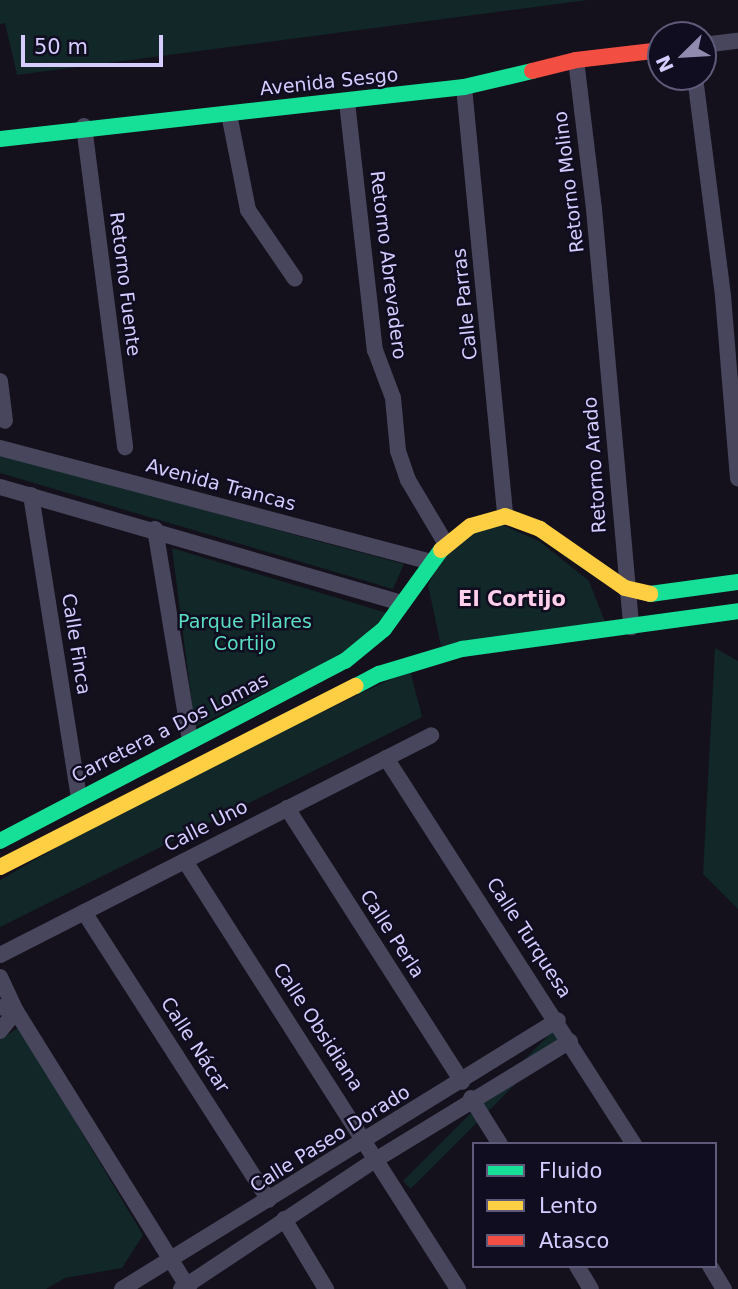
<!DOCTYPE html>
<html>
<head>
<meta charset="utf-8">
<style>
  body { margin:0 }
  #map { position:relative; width:738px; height:1289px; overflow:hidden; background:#14111c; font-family:"DejaVu Sans",sans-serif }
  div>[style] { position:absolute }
  .green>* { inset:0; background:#112728; transform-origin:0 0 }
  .street>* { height:16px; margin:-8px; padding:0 8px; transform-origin:8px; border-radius:8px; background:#48465d }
  .fast>* { height:16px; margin:-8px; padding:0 8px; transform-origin:8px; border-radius:8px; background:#16e098 }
  .slow>* { height:16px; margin:-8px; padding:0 8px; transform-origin:8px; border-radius:8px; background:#ffcf43 }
  .jam>* { height:16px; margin:-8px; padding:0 8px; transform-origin:8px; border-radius:8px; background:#f24e42 }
  span { translate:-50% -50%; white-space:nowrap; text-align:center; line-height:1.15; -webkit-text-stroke:5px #110d20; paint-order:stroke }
  .street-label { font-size:19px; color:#d5cdff }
  .park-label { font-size:19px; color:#59dec4 }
  .neighbourhood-label { font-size:21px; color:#ffcfeb; font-weight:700 }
  .legend { position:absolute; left:472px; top:1142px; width:245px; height:126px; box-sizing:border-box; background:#110d20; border:2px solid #5f5a79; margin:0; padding:9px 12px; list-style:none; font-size:21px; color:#d5cdff }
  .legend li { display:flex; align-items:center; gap:14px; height:35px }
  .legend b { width:35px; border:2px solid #5f5a79 }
  .north { position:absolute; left:647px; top:21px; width:70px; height:70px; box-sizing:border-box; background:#110d20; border:2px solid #5f5a79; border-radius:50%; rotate:246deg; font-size:19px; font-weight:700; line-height:28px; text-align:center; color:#d5cdff }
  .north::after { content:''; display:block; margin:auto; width:24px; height:32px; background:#918bb0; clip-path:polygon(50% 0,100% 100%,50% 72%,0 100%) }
  .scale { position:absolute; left:21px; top:35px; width:142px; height:32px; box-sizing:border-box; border:4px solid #d5cdff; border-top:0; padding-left:9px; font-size:21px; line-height:24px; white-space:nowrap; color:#d5cdff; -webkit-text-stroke:5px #110d20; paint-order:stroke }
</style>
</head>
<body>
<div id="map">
  <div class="green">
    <div style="clip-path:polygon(0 0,588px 0,17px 75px,5px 23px,0 24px)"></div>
    <div style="clip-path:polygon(0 454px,321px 542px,404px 564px,393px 589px,0 473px)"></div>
    <div style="clip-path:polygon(498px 523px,539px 541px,589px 581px,605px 622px,441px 646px,428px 585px,453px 539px)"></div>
    <div style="clip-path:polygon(172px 548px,387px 613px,351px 650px,195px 727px)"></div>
    <div style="clip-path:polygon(715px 648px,738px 661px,738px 909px,703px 874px)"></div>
    <div style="clip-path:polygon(410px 670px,422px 717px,0 927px,0 880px,144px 797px)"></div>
    <div style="clip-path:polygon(19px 1027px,143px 1235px,122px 1268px,65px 1278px,46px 1289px,0 1289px,0 1040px)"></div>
    <div style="left:555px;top:1029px;width:11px;height:215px;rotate:45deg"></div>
  </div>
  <div class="street">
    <div style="left:703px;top:45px;width:35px;rotate:-7deg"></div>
    <div style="left:576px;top:60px;width:150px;rotate:83.1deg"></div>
    <div style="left:594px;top:209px;width:420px;rotate:84.9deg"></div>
    <div style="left:695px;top:77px;width:221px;rotate:82.7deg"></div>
    <div style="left:723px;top:296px;width:183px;rotate:85.3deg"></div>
    <div style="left:464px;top:87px;width:431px;rotate:84.5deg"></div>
    <div style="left:347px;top:102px;width:250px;rotate:83.6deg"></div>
    <div style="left:375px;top:350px;width:51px;rotate:69.4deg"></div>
    <div style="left:393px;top:398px;width:53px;rotate:84.6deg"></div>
    <div style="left:398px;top:451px;width:31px;rotate:71deg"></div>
    <div style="left:408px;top:480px;width:74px;rotate:59.3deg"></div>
    <div style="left:229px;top:114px;width:98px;rotate:78.8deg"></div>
    <div style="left:248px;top:210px;width:83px;rotate:55.7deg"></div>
    <div style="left:84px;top:126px;width:324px;rotate:82.7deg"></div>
    <div style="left:0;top:381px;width:40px;rotate:82.9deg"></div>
    <div style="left:0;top:448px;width:446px;rotate:14.8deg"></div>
    <div style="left:0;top:487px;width:419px;rotate:16.1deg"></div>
    <div style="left:31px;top:495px;width:308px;rotate:81deg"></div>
    <div style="left:155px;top:529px;width:214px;rotate:80.6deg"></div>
    <div style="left:386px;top:758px;width:459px;rotate:57.3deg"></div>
    <div style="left:287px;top:808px;width:325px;rotate:57.4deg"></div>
    <div style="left:185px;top:861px;width:508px;rotate:57.47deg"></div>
    <div style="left:84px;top:912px;width:342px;rotate:57.3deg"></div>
    <div style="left:0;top:955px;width:484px;rotate:-27deg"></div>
    <div style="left:0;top:977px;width:38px;rotate:65deg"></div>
    <div style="left:16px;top:1011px;width:327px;rotate:58.1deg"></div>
    <div style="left:0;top:1007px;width:16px;rotate:14deg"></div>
    <div style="left:16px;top:1011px;width:26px;rotate:129deg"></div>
    <div style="left:471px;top:1098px;width:54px;rotate:57.8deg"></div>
    <div style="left:284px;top:1219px;width:82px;rotate:59deg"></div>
    <div style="left:577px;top:1266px;width:27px;rotate:59deg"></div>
    <div style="left:710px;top:1266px;width:27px;rotate:59deg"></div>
    <div style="left:122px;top:1289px;width:512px;rotate:-31.67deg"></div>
    <div style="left:181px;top:1289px;width:235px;rotate:-33.6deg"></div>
    <div style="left:377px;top:1159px;width:226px;rotate:-31.4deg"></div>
  </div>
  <div class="fast">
    <div style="left:0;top:139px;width:467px;rotate:-6.4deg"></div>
    <div style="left:464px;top:87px;width:70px;rotate:-13.2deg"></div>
    <div style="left:650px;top:594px;width:89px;rotate:-7.8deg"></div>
    <div style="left:356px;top:686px;width:26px;rotate:-28deg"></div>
    <div style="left:379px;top:674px;width:87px;rotate:-16.8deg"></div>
    <div style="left:462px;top:649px;width:279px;rotate:-7.8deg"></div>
    <div style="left:0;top:841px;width:389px;rotate:-27.6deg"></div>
    <div style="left:345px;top:661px;width:50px;rotate:-39.4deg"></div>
    <div style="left:384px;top:629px;width:97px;rotate:-54.2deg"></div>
  </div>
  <div class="slow">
    <div style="left:441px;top:550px;width:38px;rotate:-39deg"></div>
    <div style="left:471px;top:526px;width:35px;rotate:-16deg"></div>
    <div style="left:505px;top:516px;width:37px;rotate:20deg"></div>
    <div style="left:540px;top:529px;width:103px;rotate:34.8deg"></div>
    <div style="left:625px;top:588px;width:26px;rotate:13deg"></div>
    <div style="left:0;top:867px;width:399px;rotate:-27deg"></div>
  </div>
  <div class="jam">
    <div style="left:532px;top:71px;width:45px;rotate:-14deg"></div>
    <div style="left:576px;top:60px;width:86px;rotate:-6.7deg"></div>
  </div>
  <div class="street-label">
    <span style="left:329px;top:82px;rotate:-6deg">Avenida Sesgo</span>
    <span style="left:569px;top:182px;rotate:-97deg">Retorno Molino</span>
    <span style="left:388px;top:265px;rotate:83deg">Retorno Abrevadero</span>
    <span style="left:125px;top:284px;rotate:83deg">Retorno Fuente</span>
    <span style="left:465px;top:304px;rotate:-96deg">Calle Parras</span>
    <span style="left:595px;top:465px;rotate:-94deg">Retorno Arado</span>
    <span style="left:221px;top:485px;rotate:15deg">Avenida Trancas</span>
    <span style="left:76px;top:644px;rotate:81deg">Calle Finca</span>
    <span style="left:170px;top:728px;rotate:-27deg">Carretera a Dos Lomas</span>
    <span style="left:206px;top:826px;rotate:-27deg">Calle Uno</span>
    <span style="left:392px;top:934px;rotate:57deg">Calle Perla</span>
    <span style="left:529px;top:938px;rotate:57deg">Calle Turquesa</span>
    <span style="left:318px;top:1027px;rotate:57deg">Calle Obsidiana</span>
    <span style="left:195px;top:1045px;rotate:57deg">Calle Nácar</span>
    <span style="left:330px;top:1139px;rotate:-32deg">Calle Paseo Dorado</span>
  </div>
  <div class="park-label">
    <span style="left:245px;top:633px">Parque Pilares<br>Cortijo</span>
  </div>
  <div class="neighbourhood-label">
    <span style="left:512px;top:599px">El Cortijo</span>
  </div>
  <ul class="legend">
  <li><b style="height:9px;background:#16e098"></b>Fluido</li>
  <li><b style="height:9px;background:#ffcf43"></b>Lento</li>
  <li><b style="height:9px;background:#f24e42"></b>Atasco</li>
  </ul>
  <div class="north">N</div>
  <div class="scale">50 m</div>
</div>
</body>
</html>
